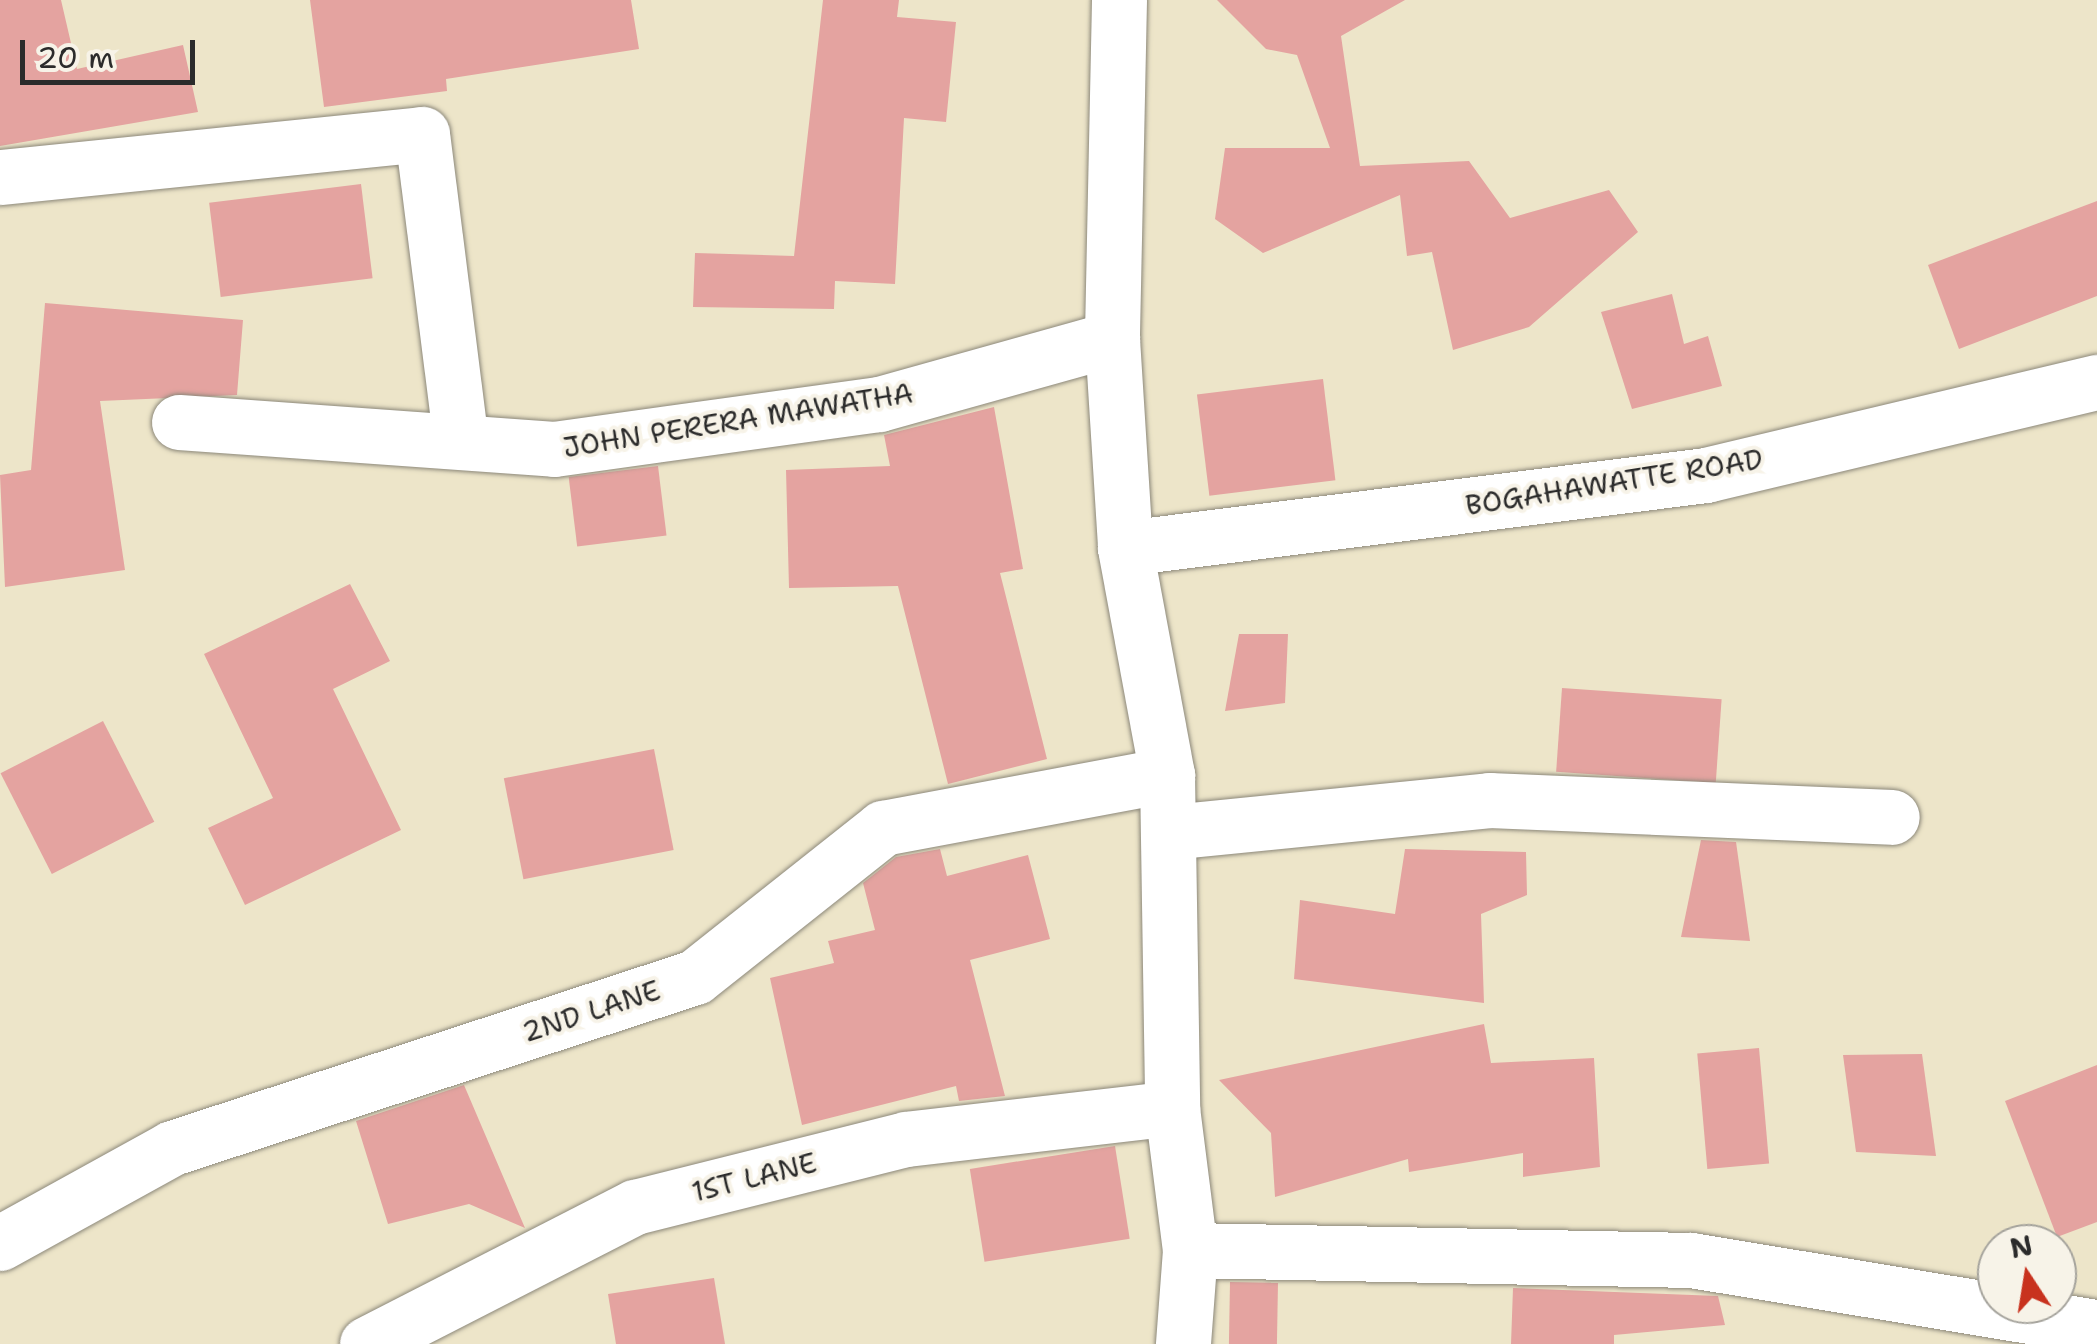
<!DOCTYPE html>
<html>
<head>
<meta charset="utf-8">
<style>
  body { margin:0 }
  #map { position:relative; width:2097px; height:1344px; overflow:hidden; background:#ede5c9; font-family:"Shantell Sans",sans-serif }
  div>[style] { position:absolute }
  .building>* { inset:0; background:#e4a3a0; transform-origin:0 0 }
  .roads { filter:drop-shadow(0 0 2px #8c887a) drop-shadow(0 0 2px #8c887a) }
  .minor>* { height:55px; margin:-27.5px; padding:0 27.5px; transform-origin:27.5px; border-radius:27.5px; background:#fff }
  span { translate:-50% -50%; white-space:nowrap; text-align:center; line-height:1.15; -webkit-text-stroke:8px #f7f3e8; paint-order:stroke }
  .street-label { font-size:28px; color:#2b2b2b }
  .north { position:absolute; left:1977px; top:1224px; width:100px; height:100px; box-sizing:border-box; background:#f7f3e8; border:2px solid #a5a39c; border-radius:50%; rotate:348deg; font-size:28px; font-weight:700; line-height:40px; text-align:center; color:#2b2b2b }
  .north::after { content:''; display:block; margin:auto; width:35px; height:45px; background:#c8321e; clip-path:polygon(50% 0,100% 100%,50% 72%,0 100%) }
  .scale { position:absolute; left:20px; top:40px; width:175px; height:45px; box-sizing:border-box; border:5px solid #2b2b2b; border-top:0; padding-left:12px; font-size:30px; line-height:35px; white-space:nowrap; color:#2b2b2b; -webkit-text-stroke:8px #f7f3e8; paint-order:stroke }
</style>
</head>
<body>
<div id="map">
  <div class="building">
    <div style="clip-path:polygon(0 0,61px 0,77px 69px,183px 45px,198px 112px,0 146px)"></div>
    <div style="clip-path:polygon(310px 0,631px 0,639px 49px,446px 79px,447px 91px,324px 107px)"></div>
    <div style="clip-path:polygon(823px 0,899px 0,897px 17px,956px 22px,946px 122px,904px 118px,895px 284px,835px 281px,834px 309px,693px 307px,695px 253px,794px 256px)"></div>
    <div style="clip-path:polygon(1217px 0,1405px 0,1341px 36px,1360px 166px,1469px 161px,1510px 218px,1609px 190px,1638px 232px,1529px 327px,1453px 350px,1432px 252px,1407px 256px,1400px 195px,1263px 253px,1215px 219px,1225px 148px,1330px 148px,1297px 55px,1266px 49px)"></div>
    <div style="left:361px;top:184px;width:95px;height:153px;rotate:83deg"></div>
    <div style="clip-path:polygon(2097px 201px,2097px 296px,1959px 349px,1928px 265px)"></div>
    <div style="clip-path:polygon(1672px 294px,1684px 344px,1708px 336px,1722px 386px,1632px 409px,1601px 312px)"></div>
    <div style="clip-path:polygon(45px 303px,243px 320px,237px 395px,100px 401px,125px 570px,5px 587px,0 475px,31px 470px)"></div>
    <div style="left:1323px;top:379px;width:102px;height:127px;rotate:83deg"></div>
    <div style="clip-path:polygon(994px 407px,1023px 569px,1000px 573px,1047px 759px,948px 784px,898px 586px,789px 588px,786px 470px,890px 466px,884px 435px)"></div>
    <div style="left:658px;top:466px;width:70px;height:90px;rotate:83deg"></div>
    <div style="clip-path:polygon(350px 584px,390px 661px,333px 689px,401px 830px,245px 905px,208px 828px,273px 798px,204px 654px)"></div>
    <div style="clip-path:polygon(1239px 634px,1288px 634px,1285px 703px,1225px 711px)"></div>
    <div style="left:1562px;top:688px;width:160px;height:84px;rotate:4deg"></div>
    <div style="left:103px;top:721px;width:113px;height:115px;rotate:63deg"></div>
    <div style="left:654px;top:749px;width:103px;height:153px;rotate:79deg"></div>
    <div style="clip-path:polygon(1701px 840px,1736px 842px,1750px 941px,1681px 937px)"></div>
    <div style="clip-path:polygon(940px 849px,947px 876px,1028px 855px,1050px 939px,970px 960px,1005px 1096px,959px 1101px,956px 1086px,802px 1125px,770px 978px,834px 963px,828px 941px,875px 930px,863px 883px,896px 857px)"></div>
    <div style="clip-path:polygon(1405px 849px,1526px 852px,1527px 895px,1481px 914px,1484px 1003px,1294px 979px,1300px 900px,1395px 914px)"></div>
    <div style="clip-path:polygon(1484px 1024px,1491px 1063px,1594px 1058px,1600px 1167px,1523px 1177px,1523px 1153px,1409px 1172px,1408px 1159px,1275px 1197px,1271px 1133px,1219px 1080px)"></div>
    <div style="left:1759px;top:1048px;width:116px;height:62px;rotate:85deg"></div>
    <div style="clip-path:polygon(1922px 1054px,1936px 1156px,1856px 1152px,1843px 1055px)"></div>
    <div style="clip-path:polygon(2097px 1065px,2097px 1222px,2057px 1237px,2005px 1101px)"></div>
    <div style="clip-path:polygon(464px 1085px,525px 1228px,469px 1204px,388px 1224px,356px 1121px)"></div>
    <div style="left:1115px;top:1146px;width:94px;height:147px;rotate:81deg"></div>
    <div style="clip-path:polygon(714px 1278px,725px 1344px,616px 1344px,608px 1294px)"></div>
    <div style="left:1230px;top:1282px;width:48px;height:62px;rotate:1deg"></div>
    <div style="clip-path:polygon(1513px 1288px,1718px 1296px,1725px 1325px,1614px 1335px,1614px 1344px,1511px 1344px)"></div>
  </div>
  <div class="roads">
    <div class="minor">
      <div style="left:1119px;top:0;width:339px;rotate:91.2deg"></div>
      <div style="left:1112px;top:339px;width:209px;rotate:86.4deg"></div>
      <div style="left:1125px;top:548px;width:231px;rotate:79.5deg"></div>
      <div style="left:1167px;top:775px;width:333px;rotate:89.1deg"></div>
      <div style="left:1172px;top:1108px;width:143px;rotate:82.8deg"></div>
      <div style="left:1190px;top:1250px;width:94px;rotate:94.3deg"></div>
      <div style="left:0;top:177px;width:424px;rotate:-5.8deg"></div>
      <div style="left:422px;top:134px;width:303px;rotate:82.8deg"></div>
      <div style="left:179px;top:422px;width:376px;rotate:4.1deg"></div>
      <div style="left:554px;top:449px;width:328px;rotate:-7.9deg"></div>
      <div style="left:879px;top:404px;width:242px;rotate:-15.6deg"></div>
      <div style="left:1125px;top:548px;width:586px;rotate:-7.16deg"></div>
      <div style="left:1706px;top:475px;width:402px;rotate:-13.4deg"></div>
      <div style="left:1170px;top:832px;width:321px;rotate:-5.7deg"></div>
      <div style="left:1489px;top:800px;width:403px;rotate:2.4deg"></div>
      <div style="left:0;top:1243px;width:196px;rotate:-28.9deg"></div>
      <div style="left:172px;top:1148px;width:550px;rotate:-18.11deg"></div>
      <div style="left:695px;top:977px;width:240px;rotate:-38.4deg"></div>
      <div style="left:883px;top:828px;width:289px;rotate:-10.6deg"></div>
      <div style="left:1190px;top:1250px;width:501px;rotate:1.14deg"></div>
      <div style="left:1691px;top:1260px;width:411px;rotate:9.4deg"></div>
      <div style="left:367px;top:1344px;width:301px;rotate:-27.1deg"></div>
      <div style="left:635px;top:1207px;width:279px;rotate:-14.1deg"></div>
      <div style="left:906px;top:1139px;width:268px;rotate:-6.6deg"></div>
    </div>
  </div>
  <div class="street-label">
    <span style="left:738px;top:420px;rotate:-9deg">JOHN PERERA MAWATHA</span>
    <span style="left:1614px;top:482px;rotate:-9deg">BOGAHAWATTE ROAD</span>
    <span style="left:591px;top:1011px;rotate:-18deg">2ND LANE</span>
    <span style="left:754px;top:1177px;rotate:-14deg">1ST LANE</span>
  </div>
  <div class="north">N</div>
  <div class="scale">20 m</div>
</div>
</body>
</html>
